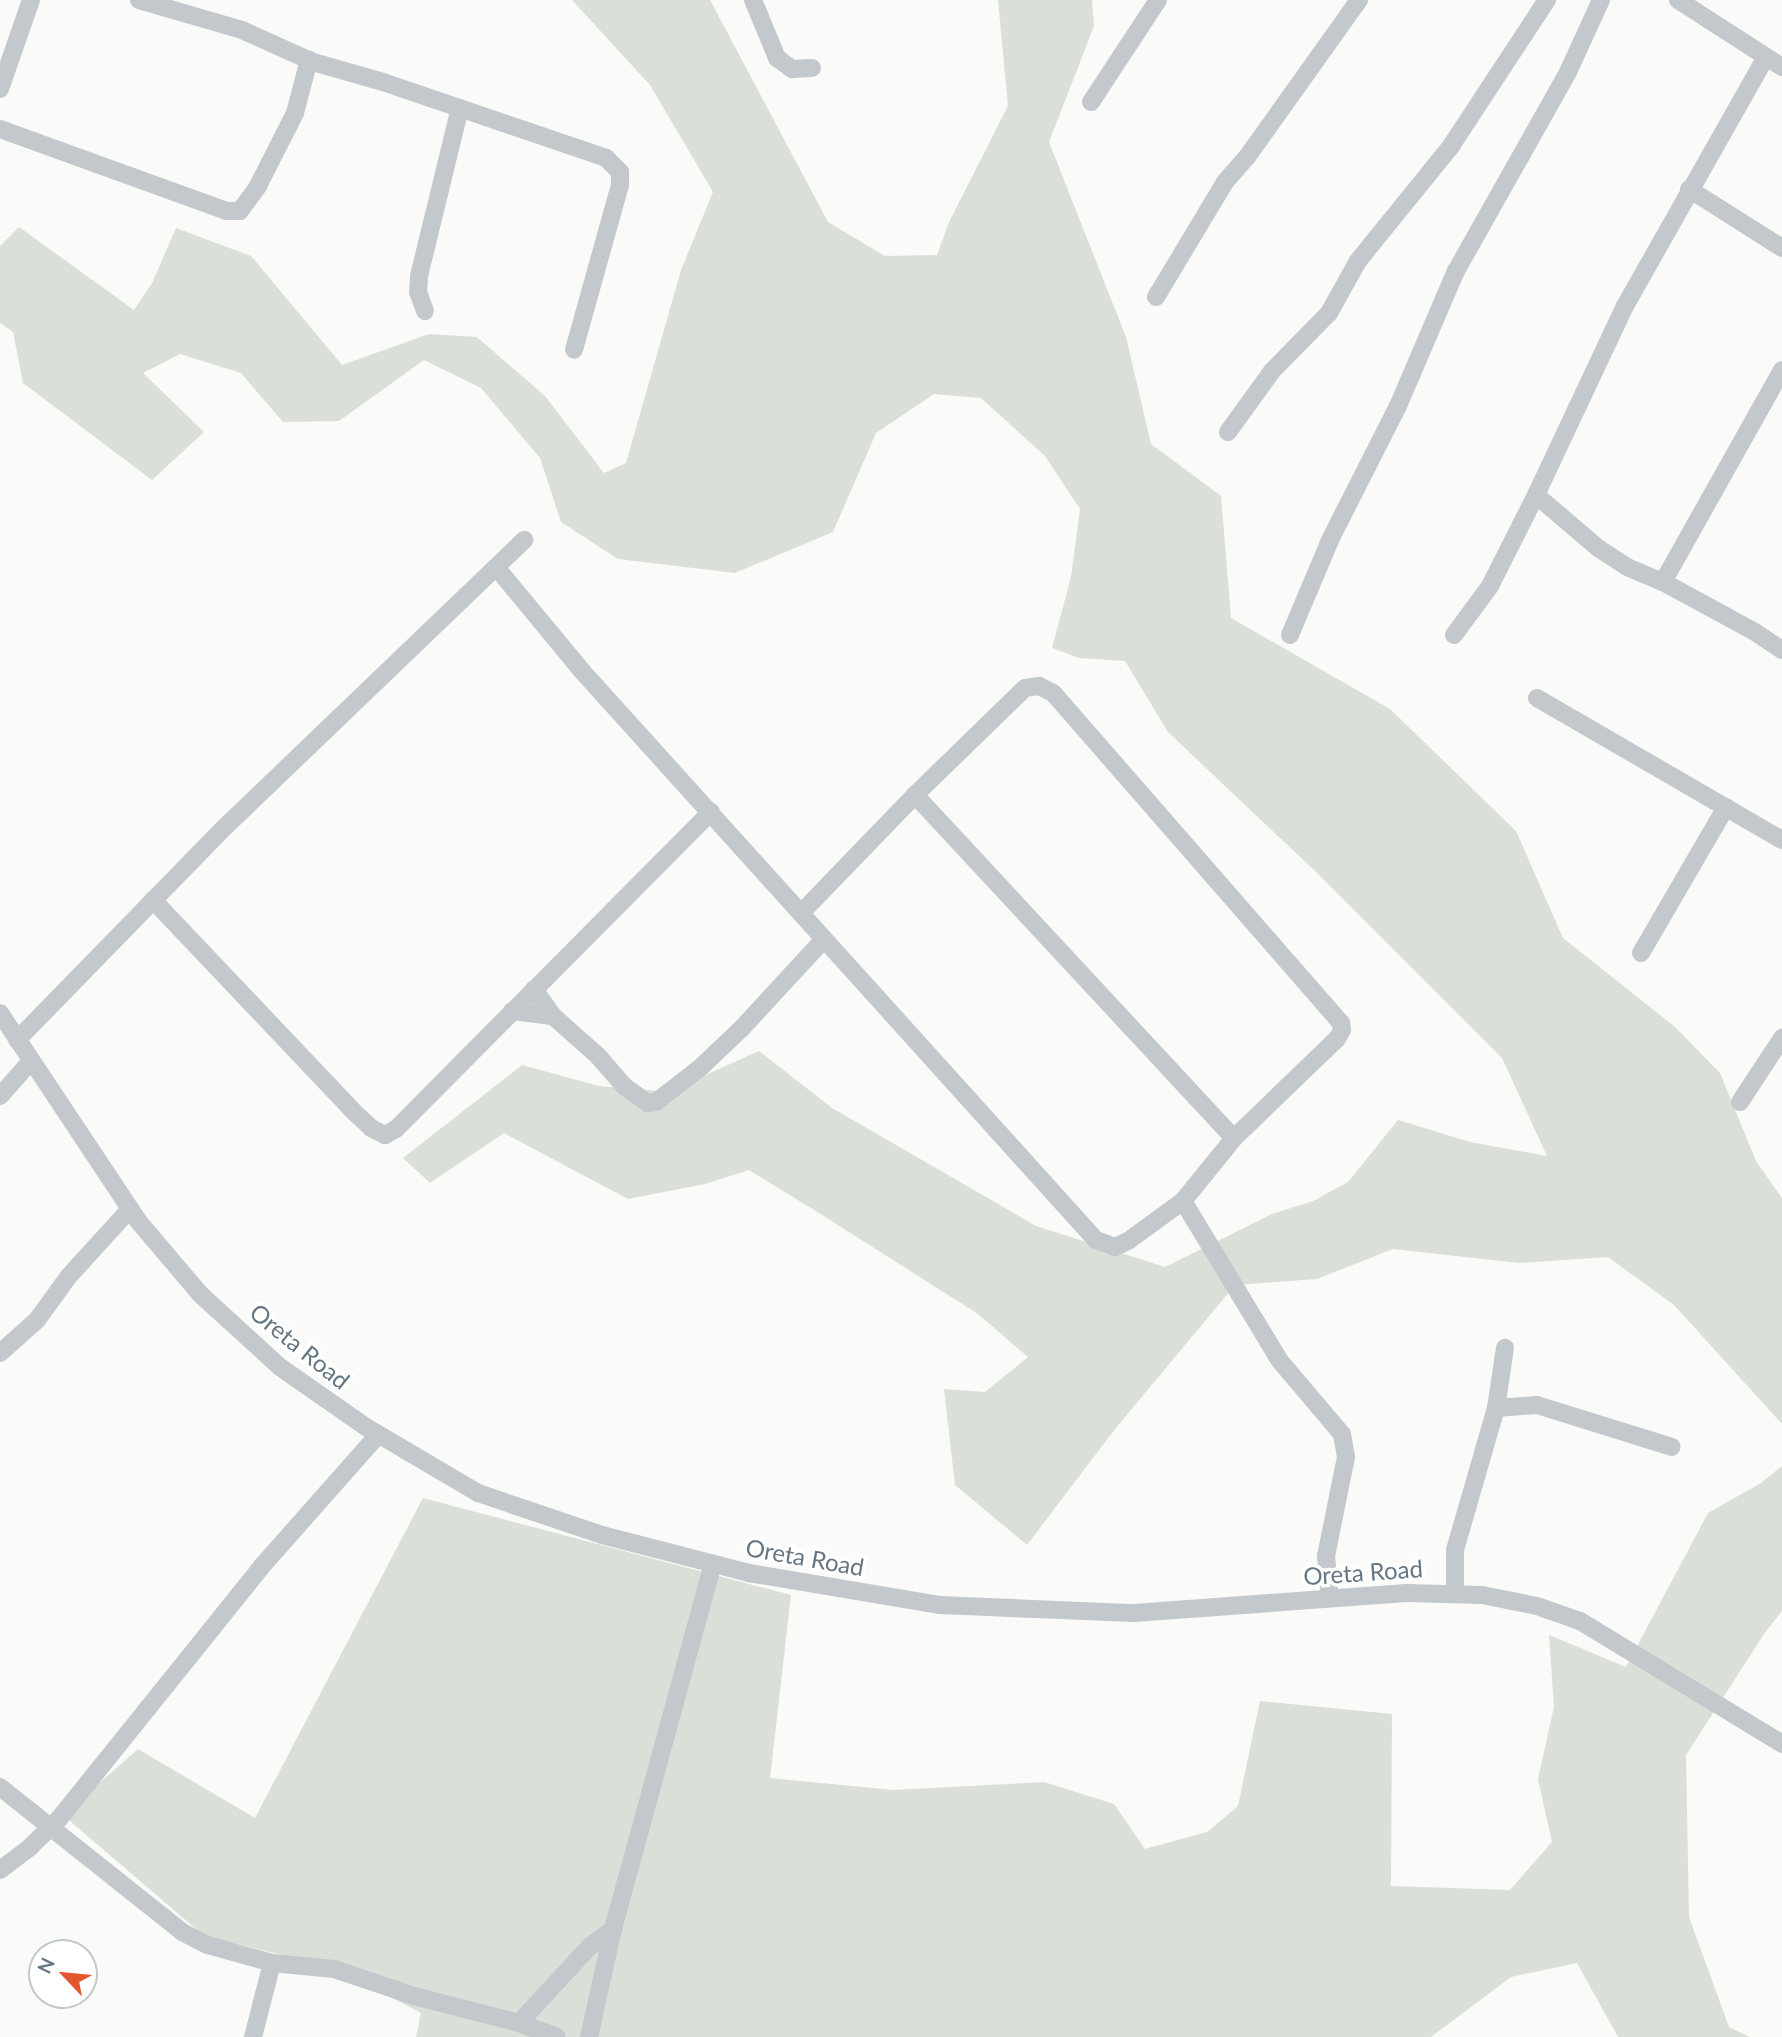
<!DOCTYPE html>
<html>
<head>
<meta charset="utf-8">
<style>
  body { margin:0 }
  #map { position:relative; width:1782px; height:2037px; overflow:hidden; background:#fafaf8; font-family:Lato,sans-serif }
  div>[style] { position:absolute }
  .green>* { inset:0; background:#dadfd7 }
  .minor>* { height:18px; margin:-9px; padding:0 9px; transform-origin:9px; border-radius:9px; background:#c3c8cc }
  span { translate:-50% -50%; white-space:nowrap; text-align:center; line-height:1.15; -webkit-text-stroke:7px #fff; paint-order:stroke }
  .street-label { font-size:24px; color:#657683 }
  .north { position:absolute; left:28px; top:1939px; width:70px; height:70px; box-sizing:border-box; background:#fff; border:2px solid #c1c8cd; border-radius:50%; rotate:296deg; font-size:19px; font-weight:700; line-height:28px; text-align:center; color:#657683 }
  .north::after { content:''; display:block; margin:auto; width:24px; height:32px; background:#e4572e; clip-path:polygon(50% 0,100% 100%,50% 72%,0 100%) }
</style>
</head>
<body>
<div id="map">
  <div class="green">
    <div style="clip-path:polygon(572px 0,710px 0,828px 222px,885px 256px,937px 255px,949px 222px,1008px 106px,998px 0,1092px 0,1094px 26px,1049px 142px,1126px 337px,1151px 444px,1221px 496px,1231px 618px,1390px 709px,1516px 831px,1563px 938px,1675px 1027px,1720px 1073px,1756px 1161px,1782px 1198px,1782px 1424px,1674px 1305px,1608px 1257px,1519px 1263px,1393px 1249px,1317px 1279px,1235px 1285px,1115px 1429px,1027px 1545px,955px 1485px,944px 1389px,985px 1392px,1028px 1357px,978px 1314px,819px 1213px,749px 1170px,705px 1184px,628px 1199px,504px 1133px,430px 1183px,403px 1158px,522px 1065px,599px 1086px,668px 1092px,759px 1051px,832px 1108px,1036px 1226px,1165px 1267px,1272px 1214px,1313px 1201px,1348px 1182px,1398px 1120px,1470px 1142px,1547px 1156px,1502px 1058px,1316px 872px,1168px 732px,1125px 661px,1079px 658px,1052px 648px,1071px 577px,1080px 509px,1045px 456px,981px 398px,934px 394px,876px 433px,833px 532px,735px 573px,618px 559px,561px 522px,540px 458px,481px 388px,424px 360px,339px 421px,283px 422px,241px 373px,180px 354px,143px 373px,204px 432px,152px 480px,23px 383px,13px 332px,0 323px,0 246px,19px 227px,134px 310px,152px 283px,176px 228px,251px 256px,342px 365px,429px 334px,477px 337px,545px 396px,604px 473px,626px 463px,681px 270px,713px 192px,650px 85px)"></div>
    <div style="clip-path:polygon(1782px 1466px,1782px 1611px,1764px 1634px,1686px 1755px,1689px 1917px,1729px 2027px,1750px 2037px,1618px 2037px,1577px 1963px,1511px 1977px,1431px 2037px,416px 2037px,421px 2013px,337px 1969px,203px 1935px,63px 1815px,138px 1749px,255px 1818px,423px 1498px,791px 1595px,770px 1778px,893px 1790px,1044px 1782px,1114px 1804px,1145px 1849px,1207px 1832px,1238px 1806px,1260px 1701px,1392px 1714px,1391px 1886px,1510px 1890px,1552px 1842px,1538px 1779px,1554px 1707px,1549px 1635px,1626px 1667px,1708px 1513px,1761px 1483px)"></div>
  </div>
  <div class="minor">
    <div style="left:139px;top:0;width:107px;rotate:16.2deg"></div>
    <div style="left:242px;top:30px;width:78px;rotate:24.3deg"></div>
    <div style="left:313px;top:62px;width:73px;rotate:15.9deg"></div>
    <div style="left:383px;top:82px;width:236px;rotate:18.8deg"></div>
    <div style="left:606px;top:158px;width:20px;rotate:45deg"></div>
    <div style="left:620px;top:172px;width:13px;rotate:90deg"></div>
    <div style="left:620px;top:185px;width:171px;rotate:105.6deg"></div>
    <div style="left:753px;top:0;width:63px;rotate:67.5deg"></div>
    <div style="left:777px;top:58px;width:19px;rotate:36deg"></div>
    <div style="left:792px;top:69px;width:20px;rotate:-3deg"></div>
    <div style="left:1678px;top:0;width:124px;rotate:32.8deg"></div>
    <div style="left:0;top:89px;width:94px;rotate:-70.8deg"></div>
    <div style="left:1091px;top:102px;width:122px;rotate:-56.7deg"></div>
    <div style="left:0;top:129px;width:241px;rotate:19.9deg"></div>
    <div style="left:227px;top:211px;width:13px"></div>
    <div style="left:240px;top:211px;width:31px;rotate:-54deg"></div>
    <div style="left:258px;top:186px;width:82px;rotate:-63.1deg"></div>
    <div style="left:295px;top:113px;width:55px;rotate:-75.2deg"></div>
    <div style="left:1689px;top:189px;width:110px;rotate:32.4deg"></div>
    <div style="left:1156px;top:297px;width:134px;rotate:-59deg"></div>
    <div style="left:1225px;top:182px;width:33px;rotate:-49deg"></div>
    <div style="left:1247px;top:157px;width:193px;rotate:-54.5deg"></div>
    <div style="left:425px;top:311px;width:20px;rotate:-110deg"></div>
    <div style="left:418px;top:292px;width:16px;rotate:-86deg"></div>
    <div style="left:419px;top:276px;width:173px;rotate:-76.3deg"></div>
    <div style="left:1228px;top:432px;width:75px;rotate:-54.2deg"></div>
    <div style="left:1272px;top:371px;width:81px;rotate:-45.5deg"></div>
    <div style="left:1329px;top:313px;width:60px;rotate:-60.9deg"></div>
    <div style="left:1358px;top:261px;width:148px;rotate:-51deg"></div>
    <div style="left:1451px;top:146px;width:175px;rotate:-56.7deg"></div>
    <div style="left:1536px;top:495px;width:82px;rotate:40.5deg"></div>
    <div style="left:1598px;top:548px;width:35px;rotate:33deg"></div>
    <div style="left:1627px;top:567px;width:39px;rotate:23deg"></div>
    <div style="left:1663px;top:582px;width:105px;rotate:28.5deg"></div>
    <div style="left:1755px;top:632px;width:32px;rotate:34deg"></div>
    <div style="left:496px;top:567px;width:135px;rotate:50.4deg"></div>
    <div style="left:582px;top:671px;width:767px;rotate:47.91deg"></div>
    <div style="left:1096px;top:1240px;width:20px;rotate:20deg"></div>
    <div style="left:1115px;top:1247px;width:14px;rotate:-25deg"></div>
    <div style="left:1128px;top:1241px;width:68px;rotate:-36deg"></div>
    <div style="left:1183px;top:1201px;width:81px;rotate:-51deg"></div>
    <div style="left:1234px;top:1138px;width:143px;rotate:-43.9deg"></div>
    <div style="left:1337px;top:1039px;width:10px;rotate:-61deg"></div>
    <div style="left:1342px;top:1030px;width:7px;rotate:-98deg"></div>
    <div style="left:1341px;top:1023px;width:438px;rotate:-131.1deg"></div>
    <div style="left:1053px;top:693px;width:16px;rotate:-153deg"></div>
    <div style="left:1039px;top:686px;width:14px;rotate:172deg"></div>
    <div style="left:1025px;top:688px;width:153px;rotate:135.8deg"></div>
    <div style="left:915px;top:795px;width:164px;rotate:134deg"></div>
    <div style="left:1663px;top:582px;width:243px;rotate:-60.7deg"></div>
    <div style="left:1290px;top:635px;width:105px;rotate:-67.1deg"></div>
    <div style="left:1331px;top:538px;width:148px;rotate:-63.1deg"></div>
    <div style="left:1398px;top:406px;width:147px;rotate:-66.8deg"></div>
    <div style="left:1456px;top:271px;width:228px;rotate:-60.6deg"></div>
    <div style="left:1568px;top:72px;width:79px;rotate:-65.4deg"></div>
    <div style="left:1454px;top:635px;width:61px;rotate:-53.7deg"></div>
    <div style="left:1490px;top:586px;width:102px;rotate:-63.2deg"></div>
    <div style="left:1536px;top:495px;width:209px;rotate:-64.8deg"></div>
    <div style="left:1625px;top:306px;width:286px;rotate:-60.5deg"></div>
    <div style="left:1537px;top:698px;width:283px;rotate:30.1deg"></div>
    <div style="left:915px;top:795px;width:468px;rotate:47.1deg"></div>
    <div style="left:153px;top:900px;width:289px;rotate:46.5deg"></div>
    <div style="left:352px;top:1110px;width:26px;rotate:43deg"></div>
    <div style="left:371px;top:1128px;width:16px;rotate:27deg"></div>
    <div style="left:385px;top:1135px;width:13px;rotate:-29deg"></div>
    <div style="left:396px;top:1129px;width:447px;rotate:-45.2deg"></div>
    <div style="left:1641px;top:953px;width:169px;rotate:-59.8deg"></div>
    <div style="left:534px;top:989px;width:33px;rotate:55deg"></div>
    <div style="left:553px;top:1016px;width:60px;rotate:41.6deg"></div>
    <div style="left:598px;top:1056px;width:40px;rotate:49deg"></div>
    <div style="left:624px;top:1086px;width:29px;rotate:36deg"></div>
    <div style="left:647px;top:1103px;width:9px;rotate:-6deg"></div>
    <div style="left:656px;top:1102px;width:57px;rotate:-37.9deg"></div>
    <div style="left:701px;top:1067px;width:57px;rotate:-43.6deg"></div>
    <div style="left:742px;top:1028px;width:121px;rotate:-47.3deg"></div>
    <div style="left:512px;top:1011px;width:41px;rotate:7deg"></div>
    <div style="left:0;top:1013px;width:251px;rotate:56.4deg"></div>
    <div style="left:139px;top:1222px;width:94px;rotate:49.7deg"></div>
    <div style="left:200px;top:1294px;width:108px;rotate:42.4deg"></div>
    <div style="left:280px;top:1367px;width:105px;rotate:34.9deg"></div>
    <div style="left:366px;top:1427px;width:130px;rotate:30.5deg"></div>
    <div style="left:478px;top:1493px;width:131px;rotate:18.7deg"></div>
    <div style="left:602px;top:1535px;width:152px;rotate:14.5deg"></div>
    <div style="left:749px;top:1573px;width:194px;rotate:9.5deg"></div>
    <div style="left:940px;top:1605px;width:194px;rotate:2.4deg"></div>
    <div style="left:1134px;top:1613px;width:273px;rotate:-4.2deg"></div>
    <div style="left:1406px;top:1593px;width:76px;rotate:1.5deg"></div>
    <div style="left:1482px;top:1595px;width:56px;rotate:11.3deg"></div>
    <div style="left:1537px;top:1606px;width:46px;rotate:19.2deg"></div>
    <div style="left:1580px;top:1621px;width:237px;rotate:31.3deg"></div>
    <div style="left:17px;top:1040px;width:301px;rotate:-45.7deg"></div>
    <div style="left:227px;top:825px;width:412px;rotate:-43.8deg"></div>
    <div style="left:0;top:1096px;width:47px;rotate:-48.5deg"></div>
    <div style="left:1740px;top:1102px;width:77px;rotate:-56.7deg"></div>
    <div style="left:1183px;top:1201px;width:187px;rotate:58.8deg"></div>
    <div style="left:1280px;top:1361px;width:96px;rotate:49.7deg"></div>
    <div style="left:1342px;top:1434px;width:23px;rotate:80deg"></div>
    <div style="left:1346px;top:1457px;width:101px;rotate:101.4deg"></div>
    <div style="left:1326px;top:1556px;width:42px;rotate:84.6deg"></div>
    <div style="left:0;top:1353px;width:50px;rotate:-41.7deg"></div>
    <div style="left:37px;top:1320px;width:54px;rotate:-54deg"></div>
    <div style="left:69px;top:1276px;width:91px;rotate:-47.7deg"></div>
    <div style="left:1496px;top:1408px;width:41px;rotate:-4.2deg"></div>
    <div style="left:1537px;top:1405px;width:141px;rotate:17.3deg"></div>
    <div style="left:1455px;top:1592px;width:42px;rotate:-90deg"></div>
    <div style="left:1455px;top:1550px;width:148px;rotate:-73.9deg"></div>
    <div style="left:1496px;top:1408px;width:61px;rotate:-81.5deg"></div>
    <div style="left:0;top:1787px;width:233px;rotate:38.5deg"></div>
    <div style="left:182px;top:1932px;width:29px;rotate:27deg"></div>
    <div style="left:208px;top:1945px;width:66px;rotate:15.7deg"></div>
    <div style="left:272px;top:1963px;width:62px;rotate:5.5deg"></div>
    <div style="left:334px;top:1969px;width:84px;rotate:18.6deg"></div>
    <div style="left:414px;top:1996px;width:108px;rotate:14.4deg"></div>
    <div style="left:519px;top:2023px;width:40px;rotate:20.2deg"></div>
    <div style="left:0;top:1870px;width:38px;rotate:-37deg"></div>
    <div style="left:30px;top:1847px;width:39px;rotate:-44deg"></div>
    <div style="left:58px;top:1820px;width:326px;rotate:-51.2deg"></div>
    <div style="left:262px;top:1566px;width:175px;rotate:-48.5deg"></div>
    <div style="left:519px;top:2023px;width:105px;rotate:-47.3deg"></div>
    <div style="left:590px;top:1946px;width:29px;rotate:-36deg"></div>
    <div style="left:253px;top:2037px;width:76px;rotate:-75.6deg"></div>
    <div style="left:589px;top:2037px;width:111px;rotate:-77.5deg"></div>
    <div style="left:613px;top:1929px;width:378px;rotate:-74.7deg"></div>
  </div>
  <div class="street-label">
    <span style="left:300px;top:1346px;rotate:39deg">Oreta Road</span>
    <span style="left:805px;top:1557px;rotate:10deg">Oreta Road</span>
    <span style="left:1363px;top:1572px;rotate:-4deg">Oreta Road</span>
  </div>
  <div class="north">N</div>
</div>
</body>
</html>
